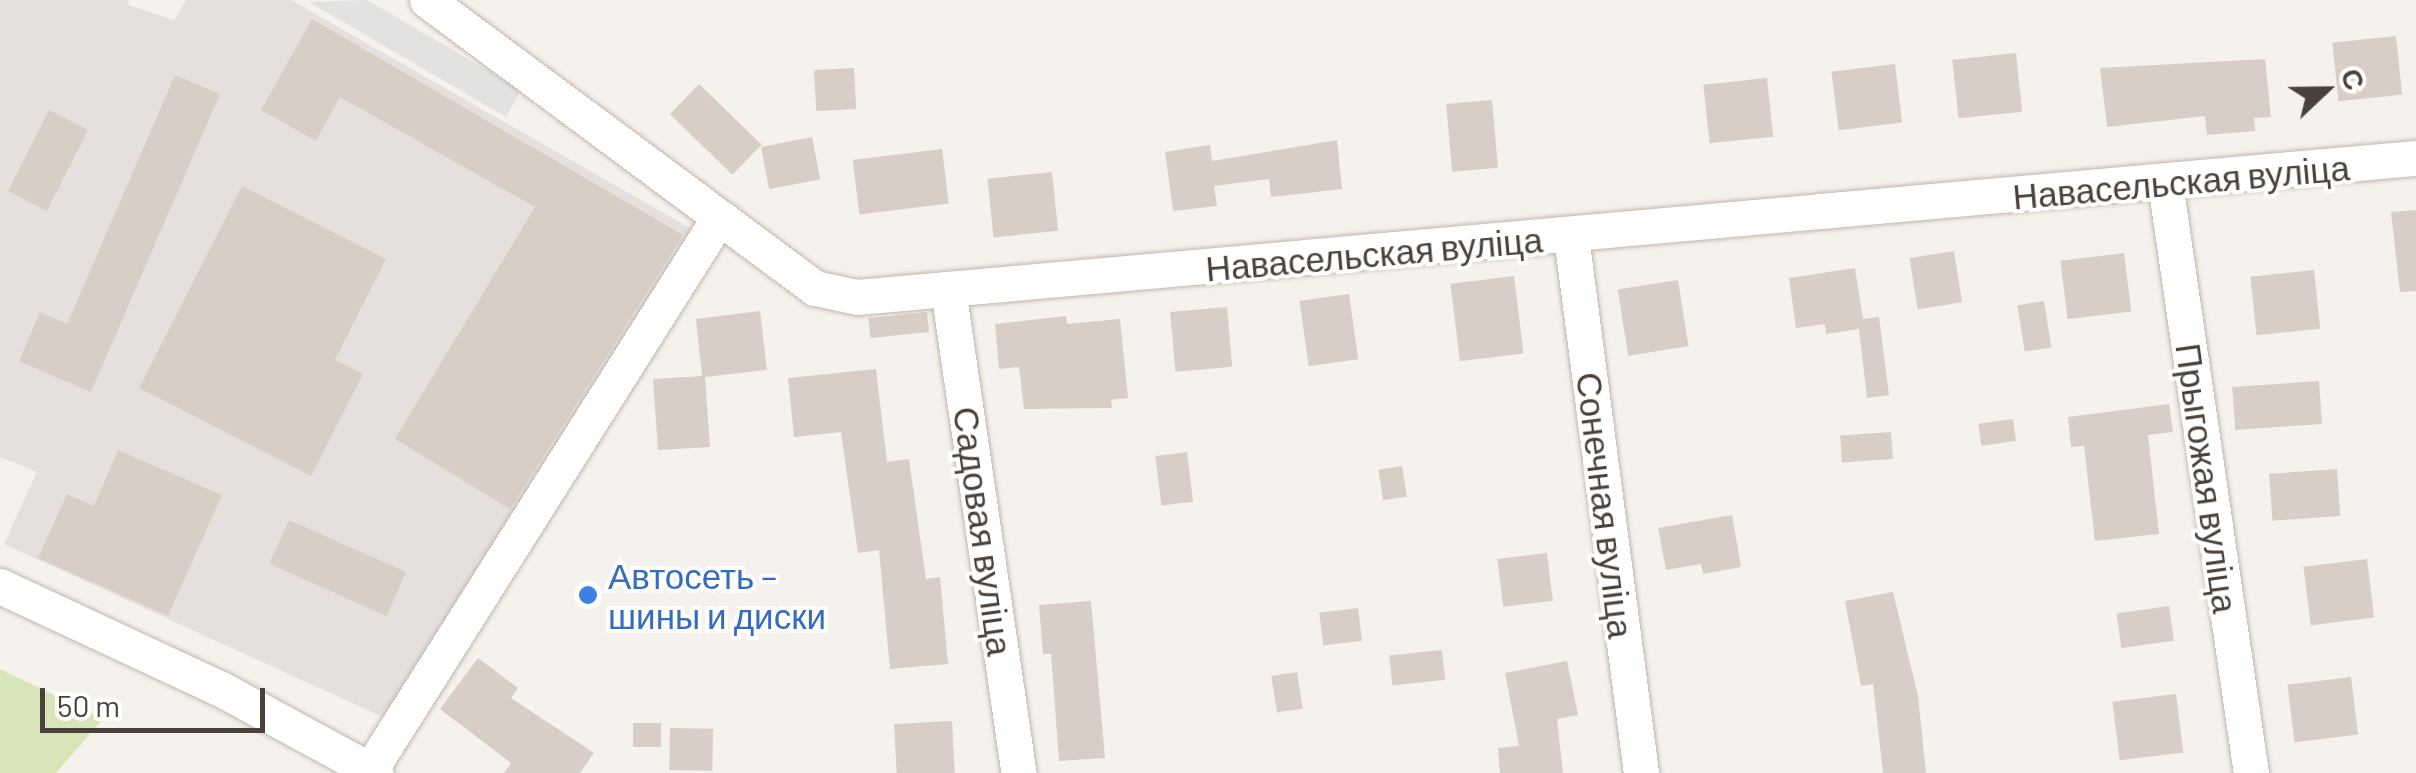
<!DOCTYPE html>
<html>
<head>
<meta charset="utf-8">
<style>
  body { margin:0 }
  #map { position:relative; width:2416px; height:773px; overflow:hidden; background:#f5f1ec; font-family:Barlow,sans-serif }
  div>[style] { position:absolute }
  .industrial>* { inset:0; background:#e5e0dd }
  .green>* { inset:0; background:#d7e5b8 }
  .parking>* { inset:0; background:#e4e2e0 }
  .building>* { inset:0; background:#d9cec5; transform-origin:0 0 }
  .roads { filter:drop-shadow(0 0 2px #c0b7af) drop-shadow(0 0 2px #c0b7af) }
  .street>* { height:35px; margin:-17.5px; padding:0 17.5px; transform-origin:17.5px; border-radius:17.5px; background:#fff }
  .dots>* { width:28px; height:28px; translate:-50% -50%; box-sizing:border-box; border:5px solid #fff; border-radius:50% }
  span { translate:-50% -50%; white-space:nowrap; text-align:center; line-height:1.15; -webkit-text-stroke:8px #fff; paint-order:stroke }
  .street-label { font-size:35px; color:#49413a }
  .shop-label { font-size:35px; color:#366cbe }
  .left { translate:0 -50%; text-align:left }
  .north { position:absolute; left:2276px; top:40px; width:100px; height:100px; -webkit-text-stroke:8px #fff; paint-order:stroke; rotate:68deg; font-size:28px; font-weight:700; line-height:40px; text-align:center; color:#49413a }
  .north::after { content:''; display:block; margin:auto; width:35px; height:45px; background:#49413a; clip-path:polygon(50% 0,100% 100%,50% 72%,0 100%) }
  .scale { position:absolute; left:40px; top:688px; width:225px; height:45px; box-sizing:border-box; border:5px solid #49413a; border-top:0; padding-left:12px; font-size:30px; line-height:35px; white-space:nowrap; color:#49413a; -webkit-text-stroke:8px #fff; paint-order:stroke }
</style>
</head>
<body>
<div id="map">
  <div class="industrial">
    <div style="clip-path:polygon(0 0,129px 0,128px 5px,174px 20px,186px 0,291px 0,697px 232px,387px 719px,4px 544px,37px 472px,0 457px)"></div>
  </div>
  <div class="green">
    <div style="clip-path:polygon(0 669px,103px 719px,56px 773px,0 773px)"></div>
  </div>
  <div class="parking">
    <div style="clip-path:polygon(367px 0,521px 90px,506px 117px,309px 2px)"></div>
  </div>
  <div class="building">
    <div style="clip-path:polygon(312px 19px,683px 235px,510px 509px,395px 439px,535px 207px,340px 97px,316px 141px,261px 110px)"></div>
    <div style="left:2396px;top:36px;width:59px;height:64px;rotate:84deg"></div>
    <div style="left:2016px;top:53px;width:59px;height:64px;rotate:84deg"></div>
    <div style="clip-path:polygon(2265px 59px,2271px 117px,2254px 118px,2255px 131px,2207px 135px,2205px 116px,2107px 127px,2100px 68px)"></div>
    <div style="left:1895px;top:64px;width:59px;height:64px;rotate:83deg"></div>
    <div style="left:854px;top:68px;width:41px;height:40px;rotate:87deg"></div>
    <div style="clip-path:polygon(175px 75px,220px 94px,91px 392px,19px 361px,40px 312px,67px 324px)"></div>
    <div style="left:1767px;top:78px;width:59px;height:64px;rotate:84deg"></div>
    <div style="left:699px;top:84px;width:87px;height:42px;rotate:44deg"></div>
    <div style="left:1492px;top:100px;width:68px;height:46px;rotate:85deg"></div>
    <div style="left:49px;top:110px;width:44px;height:91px;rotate:27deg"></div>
    <div style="left:812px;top:137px;width:43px;height:52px;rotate:79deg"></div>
    <div style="clip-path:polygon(1337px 140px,1342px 189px,1271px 197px,1269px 179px,1214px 186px,1217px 206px,1173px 211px,1165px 152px,1210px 145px,1212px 161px)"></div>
    <div style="left:942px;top:149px;width:55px;height:90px;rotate:83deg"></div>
    <div style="left:1052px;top:172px;width:59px;height:65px;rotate:84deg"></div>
    <div style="clip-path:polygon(242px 186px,386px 259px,335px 360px,363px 374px,311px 476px,139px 388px)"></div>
    <div style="clip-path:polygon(2416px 210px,2416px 291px,2400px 292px,2391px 212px)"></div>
    <div style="left:1954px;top:251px;width:52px;height:45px;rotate:81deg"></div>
    <div style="left:2124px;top:253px;width:59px;height:64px;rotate:83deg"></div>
    <div style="clip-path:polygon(1855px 268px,1863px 319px,1879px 317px,1889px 395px,1867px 398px,1859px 329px,1826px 334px,1825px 324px,1796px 328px,1789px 278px)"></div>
    <div style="left:2314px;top:270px;width:59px;height:64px;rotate:84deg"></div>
    <div style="left:1514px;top:276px;width:78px;height:64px;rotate:83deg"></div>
    <div style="left:1678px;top:280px;width:67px;height:61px;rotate:81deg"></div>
    <div style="left:1349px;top:294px;width:66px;height:50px;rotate:82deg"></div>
    <div style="left:2044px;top:301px;width:47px;height:27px;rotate:81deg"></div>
    <div style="left:1227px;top:307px;width:60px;height:57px;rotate:85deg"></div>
    <div style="clip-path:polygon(760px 311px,767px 370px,705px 377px,710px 447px,658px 450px,653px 379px,702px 376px,696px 319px)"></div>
    <div style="left:927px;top:312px;width:20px;height:59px;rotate:84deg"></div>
    <div style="clip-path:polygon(1066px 316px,1067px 324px,1120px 319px,1128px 398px,1111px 400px,1112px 408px,1024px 409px,1019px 367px,999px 369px,995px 324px)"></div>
    <div style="clip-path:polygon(876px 369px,887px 462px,909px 459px,926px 579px,940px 577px,948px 664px,890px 669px,879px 550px,858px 553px,841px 432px,794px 437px,788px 378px)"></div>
    <div style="left:2319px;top:381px;width:43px;height:87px;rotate:86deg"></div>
    <div style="clip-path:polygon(2169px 404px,2173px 432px,2148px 435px,2159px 534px,2095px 541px,2084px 446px,2071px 447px,2068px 417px)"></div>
    <div style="left:2013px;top:419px;width:22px;height:35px;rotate:82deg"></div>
    <div style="left:1891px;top:432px;width:27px;height:51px;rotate:86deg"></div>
    <div style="clip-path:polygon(118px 450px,222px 495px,168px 616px,38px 558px,67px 494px,94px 506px)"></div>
    <div style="left:1187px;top:452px;width:50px;height:32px;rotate:83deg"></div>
    <div style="left:1402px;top:466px;width:31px;height:24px;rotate:81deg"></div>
    <div style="left:2337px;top:469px;width:47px;height:68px;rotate:86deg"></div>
    <div style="clip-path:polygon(1732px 515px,1741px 567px,1703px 574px,1701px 564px,1666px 570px,1658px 528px)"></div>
    <div style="left:289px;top:520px;width:128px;height:48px;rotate:24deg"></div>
    <div style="left:1547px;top:553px;width:48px;height:50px;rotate:83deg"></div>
    <div style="left:2367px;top:559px;width:59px;height:64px;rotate:83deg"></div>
    <div style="clip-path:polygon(1893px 592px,1918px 696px,1926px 773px,1883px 773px,1873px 684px,1861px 686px,1845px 601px)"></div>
    <div style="clip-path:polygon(1091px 601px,1105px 758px,1059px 761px,1051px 654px,1043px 654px,1039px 605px)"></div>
    <div style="left:2169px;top:606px;width:35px;height:53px;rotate:82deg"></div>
    <div style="left:1358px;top:608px;width:33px;height:39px;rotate:83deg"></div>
    <div style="left:1442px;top:650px;width:30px;height:53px;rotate:84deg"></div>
    <div style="clip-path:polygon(478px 658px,518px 688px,511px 698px,594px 753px,580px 773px,504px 773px,511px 763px,440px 709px)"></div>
    <div style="clip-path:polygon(1567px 661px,1578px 715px,1557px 719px,1563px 773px,1500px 773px,1498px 748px,1519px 746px,1505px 673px)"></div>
    <div style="left:1297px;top:672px;width:37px;height:26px;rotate:81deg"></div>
    <div style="left:2351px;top:677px;width:58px;height:64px;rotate:83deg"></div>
    <div style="left:2176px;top:694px;width:59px;height:64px;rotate:83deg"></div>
    <div style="left:952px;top:721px;width:52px;height:58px;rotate:87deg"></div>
    <div style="left:633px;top:723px;width:28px;height:24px"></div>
    <div style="left:670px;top:728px;width:43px;height:42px;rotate:1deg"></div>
  </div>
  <div class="roads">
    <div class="street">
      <div style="left:427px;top:0;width:483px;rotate:36.6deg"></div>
      <div style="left:815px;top:288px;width:43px;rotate:12.1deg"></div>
      <div style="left:857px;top:297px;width:1565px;rotate:-5.1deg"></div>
      <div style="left:2165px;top:183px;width:596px;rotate:81.71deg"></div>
      <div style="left:1571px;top:236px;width:542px;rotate:82.57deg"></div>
      <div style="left:948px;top:289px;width:489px;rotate:81.7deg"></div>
      <div style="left:0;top:586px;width:244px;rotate:25deg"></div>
      <div style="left:221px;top:689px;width:176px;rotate:28.5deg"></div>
      <div style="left:370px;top:770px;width:652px;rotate:-57.72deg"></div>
    </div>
  </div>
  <div class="dots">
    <div style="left:588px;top:595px;background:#3f7fe0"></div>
  </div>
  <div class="street-label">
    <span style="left:2181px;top:181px;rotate:-5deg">Навасельская вуліца</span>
    <span style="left:1374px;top:253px;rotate:-5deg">Навасельская вуліца</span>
    <span style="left:2208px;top:478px;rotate:82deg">Прыгожая вуліца</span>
    <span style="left:1606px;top:505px;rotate:83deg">Сонечная вуліца</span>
    <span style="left:984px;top:531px;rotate:82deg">Садовая вуліца</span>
  </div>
  <div class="shop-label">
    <span class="left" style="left:608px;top:595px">Автосеть –<br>шины и диски</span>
  </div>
  <div class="north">С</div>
  <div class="scale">50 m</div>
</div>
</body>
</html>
